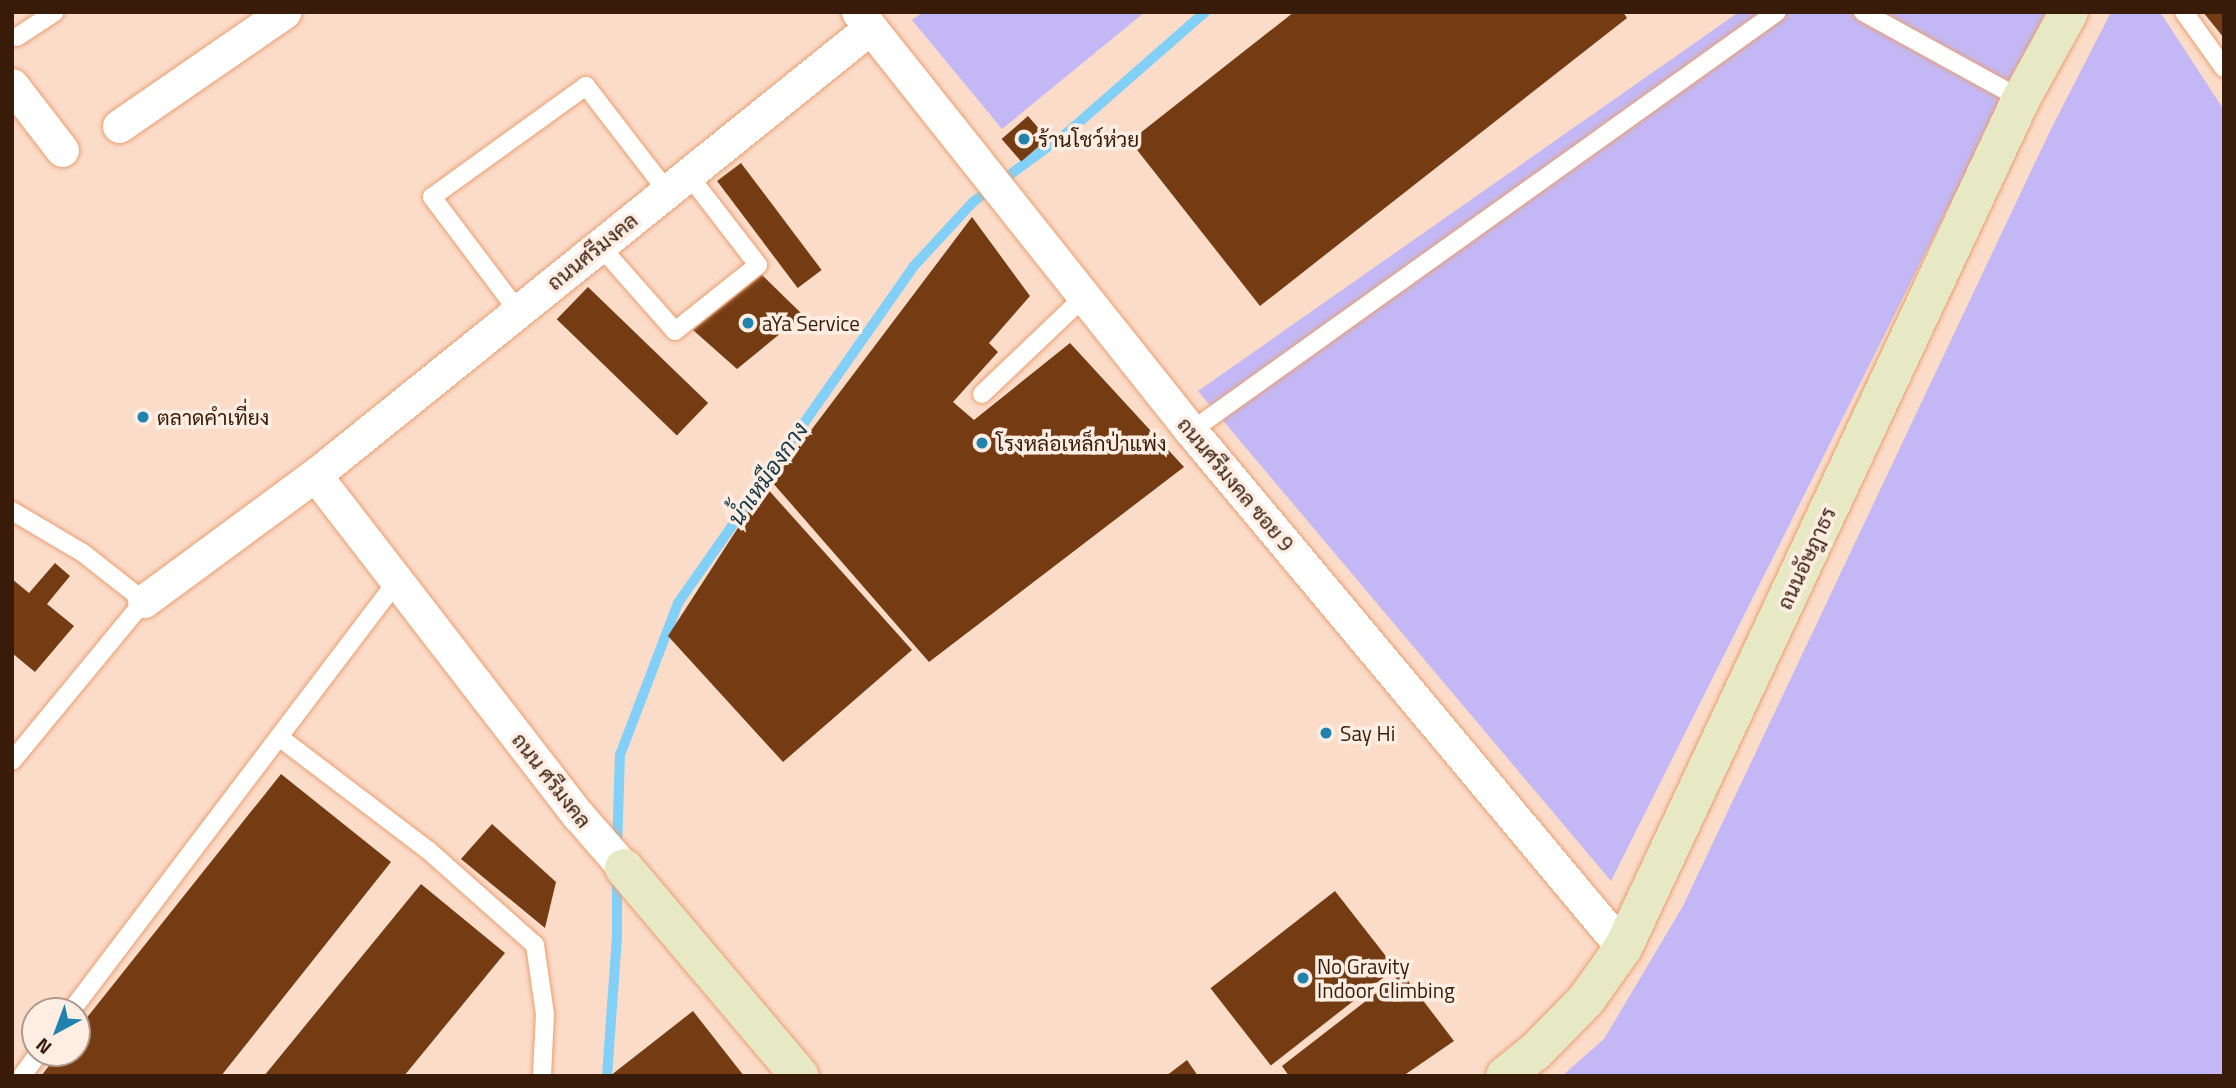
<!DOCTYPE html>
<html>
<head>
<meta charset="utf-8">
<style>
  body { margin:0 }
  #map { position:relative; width:2236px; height:1088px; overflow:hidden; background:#fbdcc9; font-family:"Titillium Web",Sarabun,sans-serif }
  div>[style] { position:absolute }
  .green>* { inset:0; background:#c3b8f5 }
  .stream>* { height:10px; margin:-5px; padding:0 5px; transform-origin:5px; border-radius:5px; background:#82d0f8 }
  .building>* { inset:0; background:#753c13; transform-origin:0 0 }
  .roads { filter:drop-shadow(0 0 2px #e99f71) drop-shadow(0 0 2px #e99f71) }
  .lane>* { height:18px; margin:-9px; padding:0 9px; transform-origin:9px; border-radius:9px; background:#fff }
  .street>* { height:33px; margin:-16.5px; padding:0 16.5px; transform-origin:16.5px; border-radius:16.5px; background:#fff }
  .secondary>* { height:38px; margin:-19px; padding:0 19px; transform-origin:19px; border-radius:19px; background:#e7e9c4 }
  .dots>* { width:19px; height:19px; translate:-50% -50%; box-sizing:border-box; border:4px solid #fdede3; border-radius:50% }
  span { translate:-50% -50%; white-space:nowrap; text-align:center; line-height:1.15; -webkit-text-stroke:7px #fdede3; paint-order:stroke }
  .poi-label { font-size:21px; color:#381c09 }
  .left { translate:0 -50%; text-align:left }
  .street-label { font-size:21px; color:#381c09 }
  .water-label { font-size:23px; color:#16394a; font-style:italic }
  .frame { position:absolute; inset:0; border:14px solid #381c09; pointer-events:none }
  .north { position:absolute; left:21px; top:997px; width:70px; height:70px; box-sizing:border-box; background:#fdede3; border:2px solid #ae998c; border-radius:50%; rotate:221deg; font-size:19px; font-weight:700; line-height:28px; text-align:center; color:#381c09 }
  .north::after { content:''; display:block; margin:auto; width:24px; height:32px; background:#2083ae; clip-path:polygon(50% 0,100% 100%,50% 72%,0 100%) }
</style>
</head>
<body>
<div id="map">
  <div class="green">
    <div style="clip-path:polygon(923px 12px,1145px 12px,1002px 129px,912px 20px)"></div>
    <div style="clip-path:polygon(1739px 12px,2046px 12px,1611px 881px,1198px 391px)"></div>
    <div style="clip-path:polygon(2111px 12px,2160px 12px,2224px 110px,2224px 1076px,1562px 1076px,1604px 1039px,1683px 906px,2050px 131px)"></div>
  </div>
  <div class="stream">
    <div style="left:617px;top:849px;width:94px;rotate:-88.2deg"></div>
    <div style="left:620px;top:755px;width:163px;rotate:-69.1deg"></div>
    <div style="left:678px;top:603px;width:410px;rotate:-55deg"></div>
    <div style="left:913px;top:267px;width:88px;rotate:-47.3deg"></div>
    <div style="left:973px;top:202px;width:118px;rotate:-36.4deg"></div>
    <div style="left:1068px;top:132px;width:182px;rotate:-41.2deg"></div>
    <div style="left:607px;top:1076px;width:138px;rotate:-85.9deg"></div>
    <div style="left:617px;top:938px;width:62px;rotate:-90deg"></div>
  </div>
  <div class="building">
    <div style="clip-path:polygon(1294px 12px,1623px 12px,1627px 18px,1260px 306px,1130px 141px)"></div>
    <div style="clip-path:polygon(2203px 12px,2224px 12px,2224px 38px)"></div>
    <div style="left:1028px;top:116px;width:30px;height:35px;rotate:49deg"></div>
    <div style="left:741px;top:163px;width:134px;height:30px;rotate:53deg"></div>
    <div style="clip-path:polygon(972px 217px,1030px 296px,989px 343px,998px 352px,953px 402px,974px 420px,1070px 343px,1184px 467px,929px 662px,772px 482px)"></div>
    <div style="clip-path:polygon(762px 275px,803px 315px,737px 369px,693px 330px)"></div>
    <div style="left:588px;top:287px;width:167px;height:45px;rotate:44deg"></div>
    <div style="clip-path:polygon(765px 486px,912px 650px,783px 762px,668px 636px)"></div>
    <div style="clip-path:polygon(55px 563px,70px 576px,47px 604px,74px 626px,35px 672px,12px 653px,12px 579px,29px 593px)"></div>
    <div style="clip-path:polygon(281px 774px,391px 862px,221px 1076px,41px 1076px,59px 1053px,77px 1053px,77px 1030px)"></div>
    <div style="clip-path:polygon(492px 824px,556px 882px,545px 928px,461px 859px)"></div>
    <div style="clip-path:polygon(421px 884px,505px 953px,404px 1076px,264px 1076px)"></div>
    <div style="left:1335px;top:891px;width:98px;height:158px;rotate:52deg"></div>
    <div style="clip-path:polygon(1402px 973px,1454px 1041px,1403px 1076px,1289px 1076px,1282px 1066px)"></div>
    <div style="clip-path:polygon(693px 1011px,744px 1076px,610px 1076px)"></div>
    <div style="clip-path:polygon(1187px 1060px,1198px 1076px,1166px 1076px)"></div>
  </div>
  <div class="roads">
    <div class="lane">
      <div style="left:1863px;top:12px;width:180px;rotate:28.8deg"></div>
      <div style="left:2184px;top:12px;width:69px;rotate:54.5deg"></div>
      <div style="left:17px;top:37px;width:45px;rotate:-33.3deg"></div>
      <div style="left:600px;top:246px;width:113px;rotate:48.6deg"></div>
      <div style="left:675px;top:331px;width:106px;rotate:-38.5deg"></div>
      <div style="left:758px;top:265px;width:115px;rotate:-127.6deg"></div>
      <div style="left:518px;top:311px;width:143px;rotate:-127deg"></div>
      <div style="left:432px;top:197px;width:190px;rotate:-35.8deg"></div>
      <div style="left:586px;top:86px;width:133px;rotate:52.4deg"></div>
      <div style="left:982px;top:394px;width:142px;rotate:-43.6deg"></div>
      <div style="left:1191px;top:431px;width:720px;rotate:-35.57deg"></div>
      <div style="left:12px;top:511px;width:82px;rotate:30.6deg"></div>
      <div style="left:83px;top:553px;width:78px;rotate:38.2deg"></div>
      <div style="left:144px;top:601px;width:207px;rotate:129.5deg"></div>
      <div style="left:279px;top:737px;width:187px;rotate:37.2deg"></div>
      <div style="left:428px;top:850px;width:143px;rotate:41.6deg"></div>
      <div style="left:535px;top:945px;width:70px;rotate:81.8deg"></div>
      <div style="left:545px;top:1014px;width:62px;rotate:92.8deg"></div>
      <div style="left:71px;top:1011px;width:540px;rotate:-52.83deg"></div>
      <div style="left:22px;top:1076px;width:29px;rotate:-54deg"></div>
    </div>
    <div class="street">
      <div style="left:858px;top:12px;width:535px;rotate:51.52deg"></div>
      <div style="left:1191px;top:431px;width:674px;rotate:50.12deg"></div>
      <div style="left:12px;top:85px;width:82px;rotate:52.4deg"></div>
      <div style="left:119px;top:126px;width:201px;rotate:-34.6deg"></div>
      <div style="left:315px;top:475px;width:431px;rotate:52.3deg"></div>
      <div style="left:579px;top:816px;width:69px;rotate:49.1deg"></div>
      <div style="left:144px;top:601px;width:212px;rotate:-36.4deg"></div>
      <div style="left:315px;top:475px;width:713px;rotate:-38.85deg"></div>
    </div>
    <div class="secondary">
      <div style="left:624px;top:868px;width:272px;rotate:49.8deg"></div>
      <div style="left:1505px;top:1076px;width:38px;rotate:-39deg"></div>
      <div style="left:1535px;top:1052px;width:73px;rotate:-45.6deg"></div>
      <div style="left:1586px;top:1000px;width:64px;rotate:-54.6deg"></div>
      <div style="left:1623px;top:948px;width:938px;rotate:-64.88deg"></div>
      <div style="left:2021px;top:99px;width:99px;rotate:-61.1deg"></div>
    </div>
  </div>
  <div class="dots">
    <div style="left:1024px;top:139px;background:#2083ae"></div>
    <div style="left:748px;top:323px;background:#2083ae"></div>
    <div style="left:143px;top:417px;background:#2083ae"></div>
    <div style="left:982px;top:443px;background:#2083ae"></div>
    <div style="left:1326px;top:733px;background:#2083ae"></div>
    <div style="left:1303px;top:978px;background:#2083ae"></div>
  </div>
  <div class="poi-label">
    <span class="left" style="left:1038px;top:139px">ร้านโชว์ห่วย</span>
    <span class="left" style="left:762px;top:323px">aYa Service</span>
    <span class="left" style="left:157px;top:417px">ตลาดคำเที่ยง</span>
    <span class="left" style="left:996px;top:443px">โรงหล่อเหล็กป่าแพ่ง</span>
    <span class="left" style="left:1340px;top:733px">Say Hi</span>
    <span class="left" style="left:1317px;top:978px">No Gravity<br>Indoor Climbing</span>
  </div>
  <div class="street-label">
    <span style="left:592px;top:251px;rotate:-39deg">ถนนศรีมงคล</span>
    <span style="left:1236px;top:484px;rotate:50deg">ถนนศรีมงคล ซอย 9</span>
    <span style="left:1806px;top:558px;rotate:-65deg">ถนนอัษฎาธร</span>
    <span style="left:552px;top:780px;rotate:52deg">ถนน ศรีมงคล</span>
  </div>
  <div class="water-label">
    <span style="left:768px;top:474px;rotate:-55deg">น้ำเหมืองกาง</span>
  </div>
  <div class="frame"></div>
  <div class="north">N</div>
</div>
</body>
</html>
